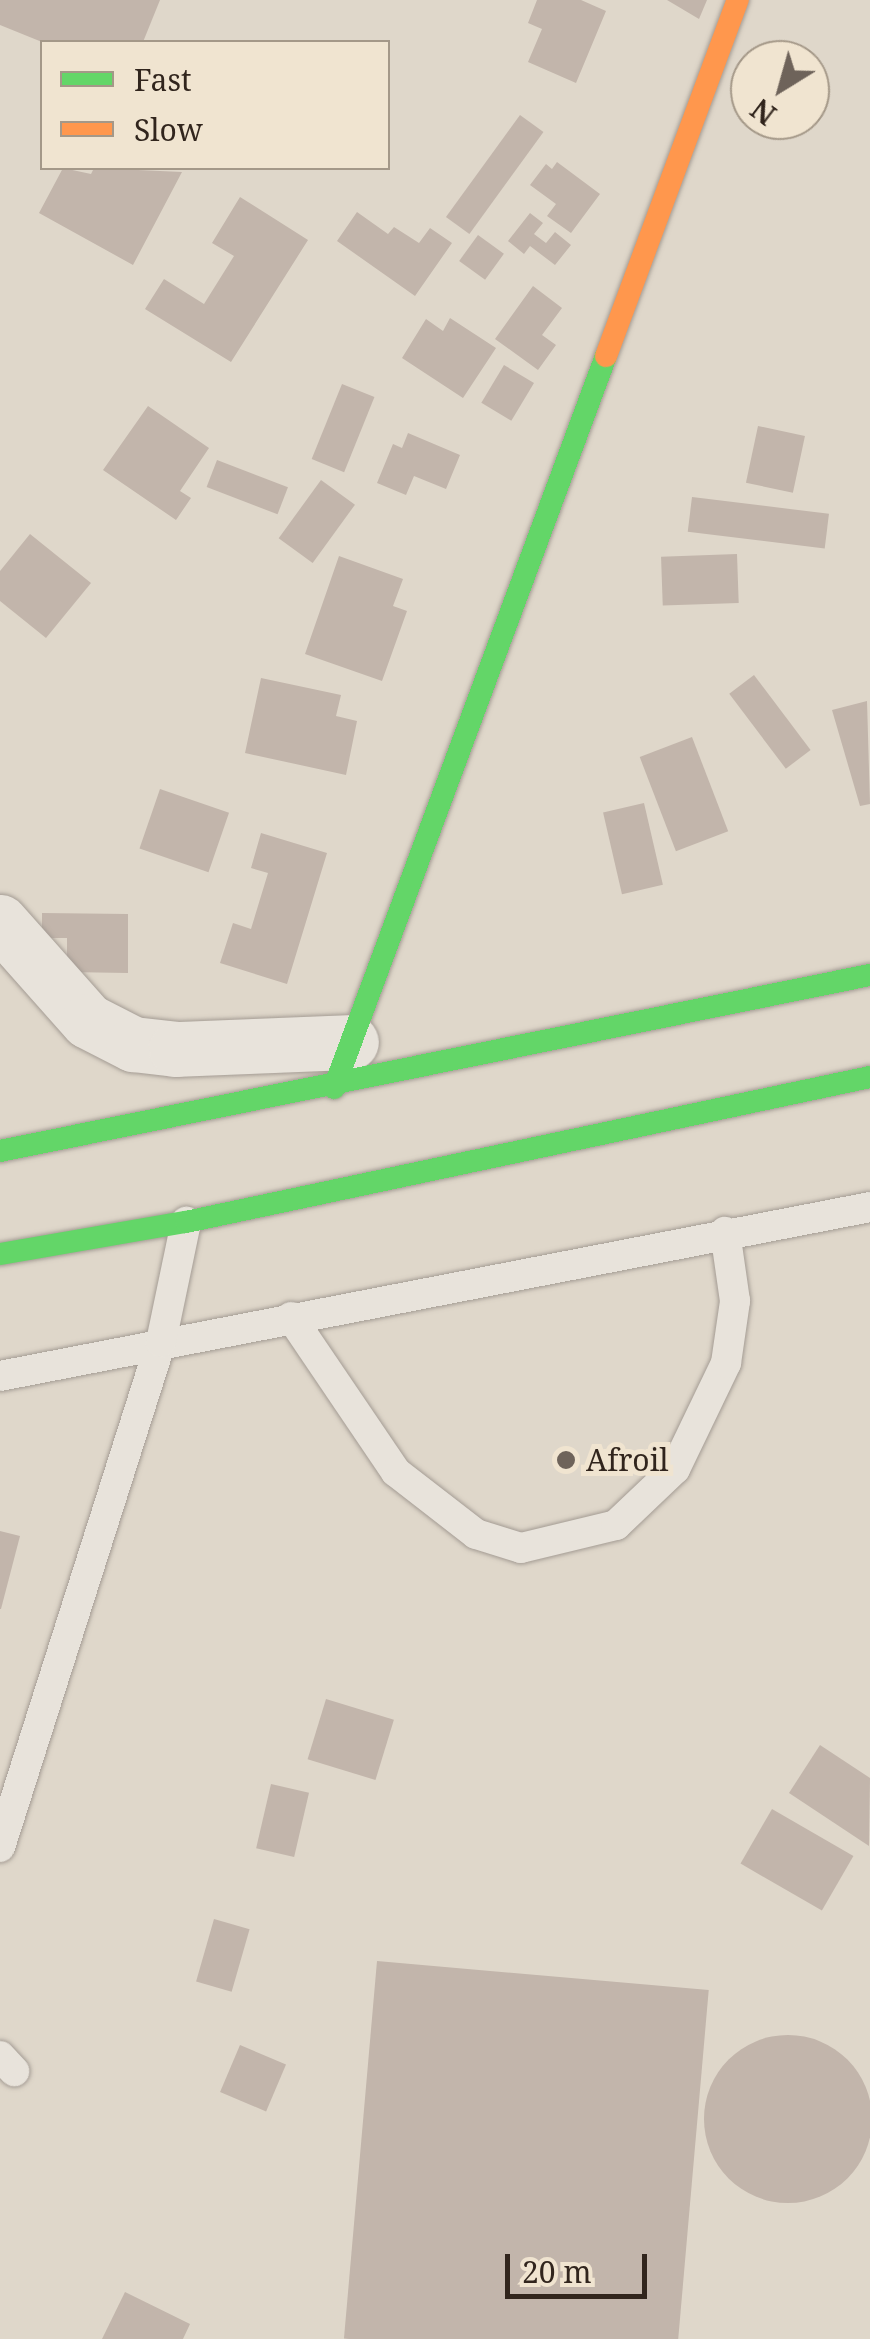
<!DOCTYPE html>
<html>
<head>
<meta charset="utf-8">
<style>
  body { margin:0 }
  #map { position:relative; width:870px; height:2339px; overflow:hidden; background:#dfd7ca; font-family:"Noto Serif",serif }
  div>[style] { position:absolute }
  .building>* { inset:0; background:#c2b5ab; transform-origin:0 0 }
  .round { border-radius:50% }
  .roads { filter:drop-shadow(0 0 2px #a49c94) drop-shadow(0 0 2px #a49c94) }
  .lane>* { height:30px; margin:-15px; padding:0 15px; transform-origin:15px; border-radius:15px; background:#e8e3db }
  .street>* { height:55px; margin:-27.5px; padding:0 27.5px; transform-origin:27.5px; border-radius:27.5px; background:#e8e3db }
  .fast>* { height:22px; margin:-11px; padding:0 11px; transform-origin:11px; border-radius:11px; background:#63d668 }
  .slow>* { height:22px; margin:-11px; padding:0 11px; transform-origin:11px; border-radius:11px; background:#ff974d }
  .dots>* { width:28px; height:28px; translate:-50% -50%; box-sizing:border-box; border:5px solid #f0e4d0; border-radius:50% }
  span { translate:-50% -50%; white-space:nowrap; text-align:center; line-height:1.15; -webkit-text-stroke:10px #f0e4d0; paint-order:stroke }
  .poi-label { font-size:30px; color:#31251d }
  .left { translate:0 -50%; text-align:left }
  .legend { position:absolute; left:40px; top:40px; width:350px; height:130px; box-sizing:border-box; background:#f0e4d0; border:2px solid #a49888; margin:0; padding:12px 18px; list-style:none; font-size:30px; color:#31251d }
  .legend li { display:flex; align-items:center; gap:20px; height:50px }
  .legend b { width:50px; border:2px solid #a49888 }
  .north { position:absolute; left:730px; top:40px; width:100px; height:100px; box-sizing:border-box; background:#f0e4d0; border:2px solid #a49888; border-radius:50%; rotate:217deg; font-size:28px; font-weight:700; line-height:40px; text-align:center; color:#31251d }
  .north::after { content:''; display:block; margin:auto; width:35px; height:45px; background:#6e635a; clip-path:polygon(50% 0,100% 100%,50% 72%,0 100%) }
  .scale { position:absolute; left:505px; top:2254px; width:142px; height:45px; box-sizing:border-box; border:5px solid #31251d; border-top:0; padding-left:12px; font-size:30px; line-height:35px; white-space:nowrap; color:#31251d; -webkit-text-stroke:8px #f0e4d0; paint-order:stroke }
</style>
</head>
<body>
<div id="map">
  <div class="building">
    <div style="clip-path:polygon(0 0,160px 0,143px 42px,42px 42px,0 25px)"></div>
    <div style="clip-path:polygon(537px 0,581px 0,606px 11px,576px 83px,528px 62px,542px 29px,528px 23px)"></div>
    <div style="clip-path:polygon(667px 0,707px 0,699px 19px)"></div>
    <div style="left:520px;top:115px;width:29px;height:126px;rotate:36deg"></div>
    <div style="clip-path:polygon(557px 162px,600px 194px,571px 233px,547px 216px,556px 204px,530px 185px,546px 164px,552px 169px)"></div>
    <div style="clip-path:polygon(63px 168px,91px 174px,94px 168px,182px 172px,133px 265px,39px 213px)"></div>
    <div style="clip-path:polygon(240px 197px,308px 240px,231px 362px,145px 309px,164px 279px,204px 304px,234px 256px,212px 243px)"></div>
    <div style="clip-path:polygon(357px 212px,388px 234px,394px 227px,419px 243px,430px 228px,452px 243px,415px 296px,337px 241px)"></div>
    <div style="clip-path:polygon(530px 213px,543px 223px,534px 234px,546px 243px,555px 232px,571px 245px,555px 265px,530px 246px,524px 254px,508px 241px)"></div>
    <div style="left:478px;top:235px;width:32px;height:32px;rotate:36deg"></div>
    <div style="clip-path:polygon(533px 286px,562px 308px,542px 335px,556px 345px,538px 370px,495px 339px)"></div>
    <div style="clip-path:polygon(450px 318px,496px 348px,463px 398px,402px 358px,426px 319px,443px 331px)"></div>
    <div style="left:504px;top:365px;width:35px;height:44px;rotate:31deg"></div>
    <div style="left:342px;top:384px;width:35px;height:81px;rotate:22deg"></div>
    <div style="clip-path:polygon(148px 406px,209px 448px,180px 491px,191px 498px,176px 520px,103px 470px)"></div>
    <div style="left:758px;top:426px;width:48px;height:58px;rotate:12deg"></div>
    <div style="clip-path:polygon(408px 433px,460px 455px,446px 489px,414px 476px,406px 495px,377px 483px,393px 444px,402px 448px)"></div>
    <div style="left:217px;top:460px;width:76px;height:29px;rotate:21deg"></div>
    <div style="left:321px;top:480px;width:42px;height:72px;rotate:36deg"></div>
    <div style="left:692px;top:497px;width:138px;height:35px;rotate:7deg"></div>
    <div style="clip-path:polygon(30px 534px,91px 583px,46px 638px,0 601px,0 571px)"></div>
    <div style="left:737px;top:554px;width:49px;height:76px;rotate:88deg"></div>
    <div style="clip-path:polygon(339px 556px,403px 579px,393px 606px,407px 611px,382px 681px,305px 654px)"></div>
    <div style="left:754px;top:675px;width:94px;height:31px;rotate:53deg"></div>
    <div style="clip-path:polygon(261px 678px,341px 695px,336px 716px,357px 721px,346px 775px,245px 753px)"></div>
    <div style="clip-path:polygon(867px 701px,870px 804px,860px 806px,832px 710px)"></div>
    <div style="left:692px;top:737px;width:101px;height:56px;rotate:69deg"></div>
    <div style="left:160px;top:789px;width:73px;height:63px;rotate:19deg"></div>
    <div style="left:644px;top:803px;width:84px;height:42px;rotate:77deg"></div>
    <div style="clip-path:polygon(261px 833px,327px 853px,287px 984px,220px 963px,233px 923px,251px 929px,268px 873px,251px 868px)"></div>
    <div style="clip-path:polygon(42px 913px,128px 914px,128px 973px,67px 972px,67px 938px,42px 938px)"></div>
    <div style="clip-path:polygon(0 1531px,20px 1536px,1px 1609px,0 1609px)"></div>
    <div style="left:326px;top:1699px;width:71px;height:63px;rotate:17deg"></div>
    <div style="clip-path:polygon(820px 1745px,870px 1778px,869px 1846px,789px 1793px)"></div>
    <div style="left:271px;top:1784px;width:39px;height:66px;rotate:13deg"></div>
    <div style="left:772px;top:1809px;width:94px;height:63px;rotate:30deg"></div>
    <div style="left:214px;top:1919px;width:37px;height:65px;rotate:16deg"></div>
    <div style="left:377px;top:1961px;width:333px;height:379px;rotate:5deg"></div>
    <div class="round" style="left:704px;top:2035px;width:168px;height:168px"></div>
    <div style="left:240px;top:2045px;width:50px;height:51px;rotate:23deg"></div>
    <div style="clip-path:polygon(125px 2292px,190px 2324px,183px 2339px,102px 2339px)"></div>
  </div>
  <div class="roads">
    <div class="lane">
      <div style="left:291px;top:1317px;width:187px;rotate:55.9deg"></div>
      <div style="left:396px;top:1472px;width:101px;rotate:37.8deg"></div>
      <div style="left:476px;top:1534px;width:47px;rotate:17.3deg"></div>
      <div style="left:521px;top:1548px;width:98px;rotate:-13.6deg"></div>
      <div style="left:616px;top:1525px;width:81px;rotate:-43.5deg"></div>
      <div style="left:675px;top:1469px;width:118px;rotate:-64.3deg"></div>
      <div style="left:726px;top:1363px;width:63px;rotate:-81.7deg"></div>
      <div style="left:735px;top:1301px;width:70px;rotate:-98.2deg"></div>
      <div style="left:0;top:1376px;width:886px;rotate:-10.99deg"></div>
      <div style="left:0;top:1847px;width:530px;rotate:-72.32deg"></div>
      <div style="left:161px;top:1342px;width:123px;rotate:-78.2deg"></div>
      <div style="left:0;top:2056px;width:21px;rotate:47deg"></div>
    </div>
    <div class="street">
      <div style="left:0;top:922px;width:132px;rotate:48.4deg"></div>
      <div style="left:88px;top:1021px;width:51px;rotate:27.1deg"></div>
      <div style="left:133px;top:1044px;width:43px;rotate:6.6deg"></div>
      <div style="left:176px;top:1049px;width:175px;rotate:-2.3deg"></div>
    </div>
    <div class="fast">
      <div style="left:334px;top:1088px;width:781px;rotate:-69.62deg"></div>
      <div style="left:0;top:1151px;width:888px;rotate:-11.44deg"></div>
      <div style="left:0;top:1254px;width:189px;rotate:-9.8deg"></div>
      <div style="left:186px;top:1222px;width:699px;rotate:-11.97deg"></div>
    </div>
    <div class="slow">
      <div style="left:606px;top:356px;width:380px;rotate:-69.7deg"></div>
    </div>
  </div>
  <div class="dots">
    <div style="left:566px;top:1460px;background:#6e635a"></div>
  </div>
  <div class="poi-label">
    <span class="left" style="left:586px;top:1460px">Afroil</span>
  </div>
  <ul class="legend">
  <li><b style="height:12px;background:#63d668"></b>Fast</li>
  <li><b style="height:12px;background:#ff974d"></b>Slow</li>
  </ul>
  <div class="north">N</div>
  <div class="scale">20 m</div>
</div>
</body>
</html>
